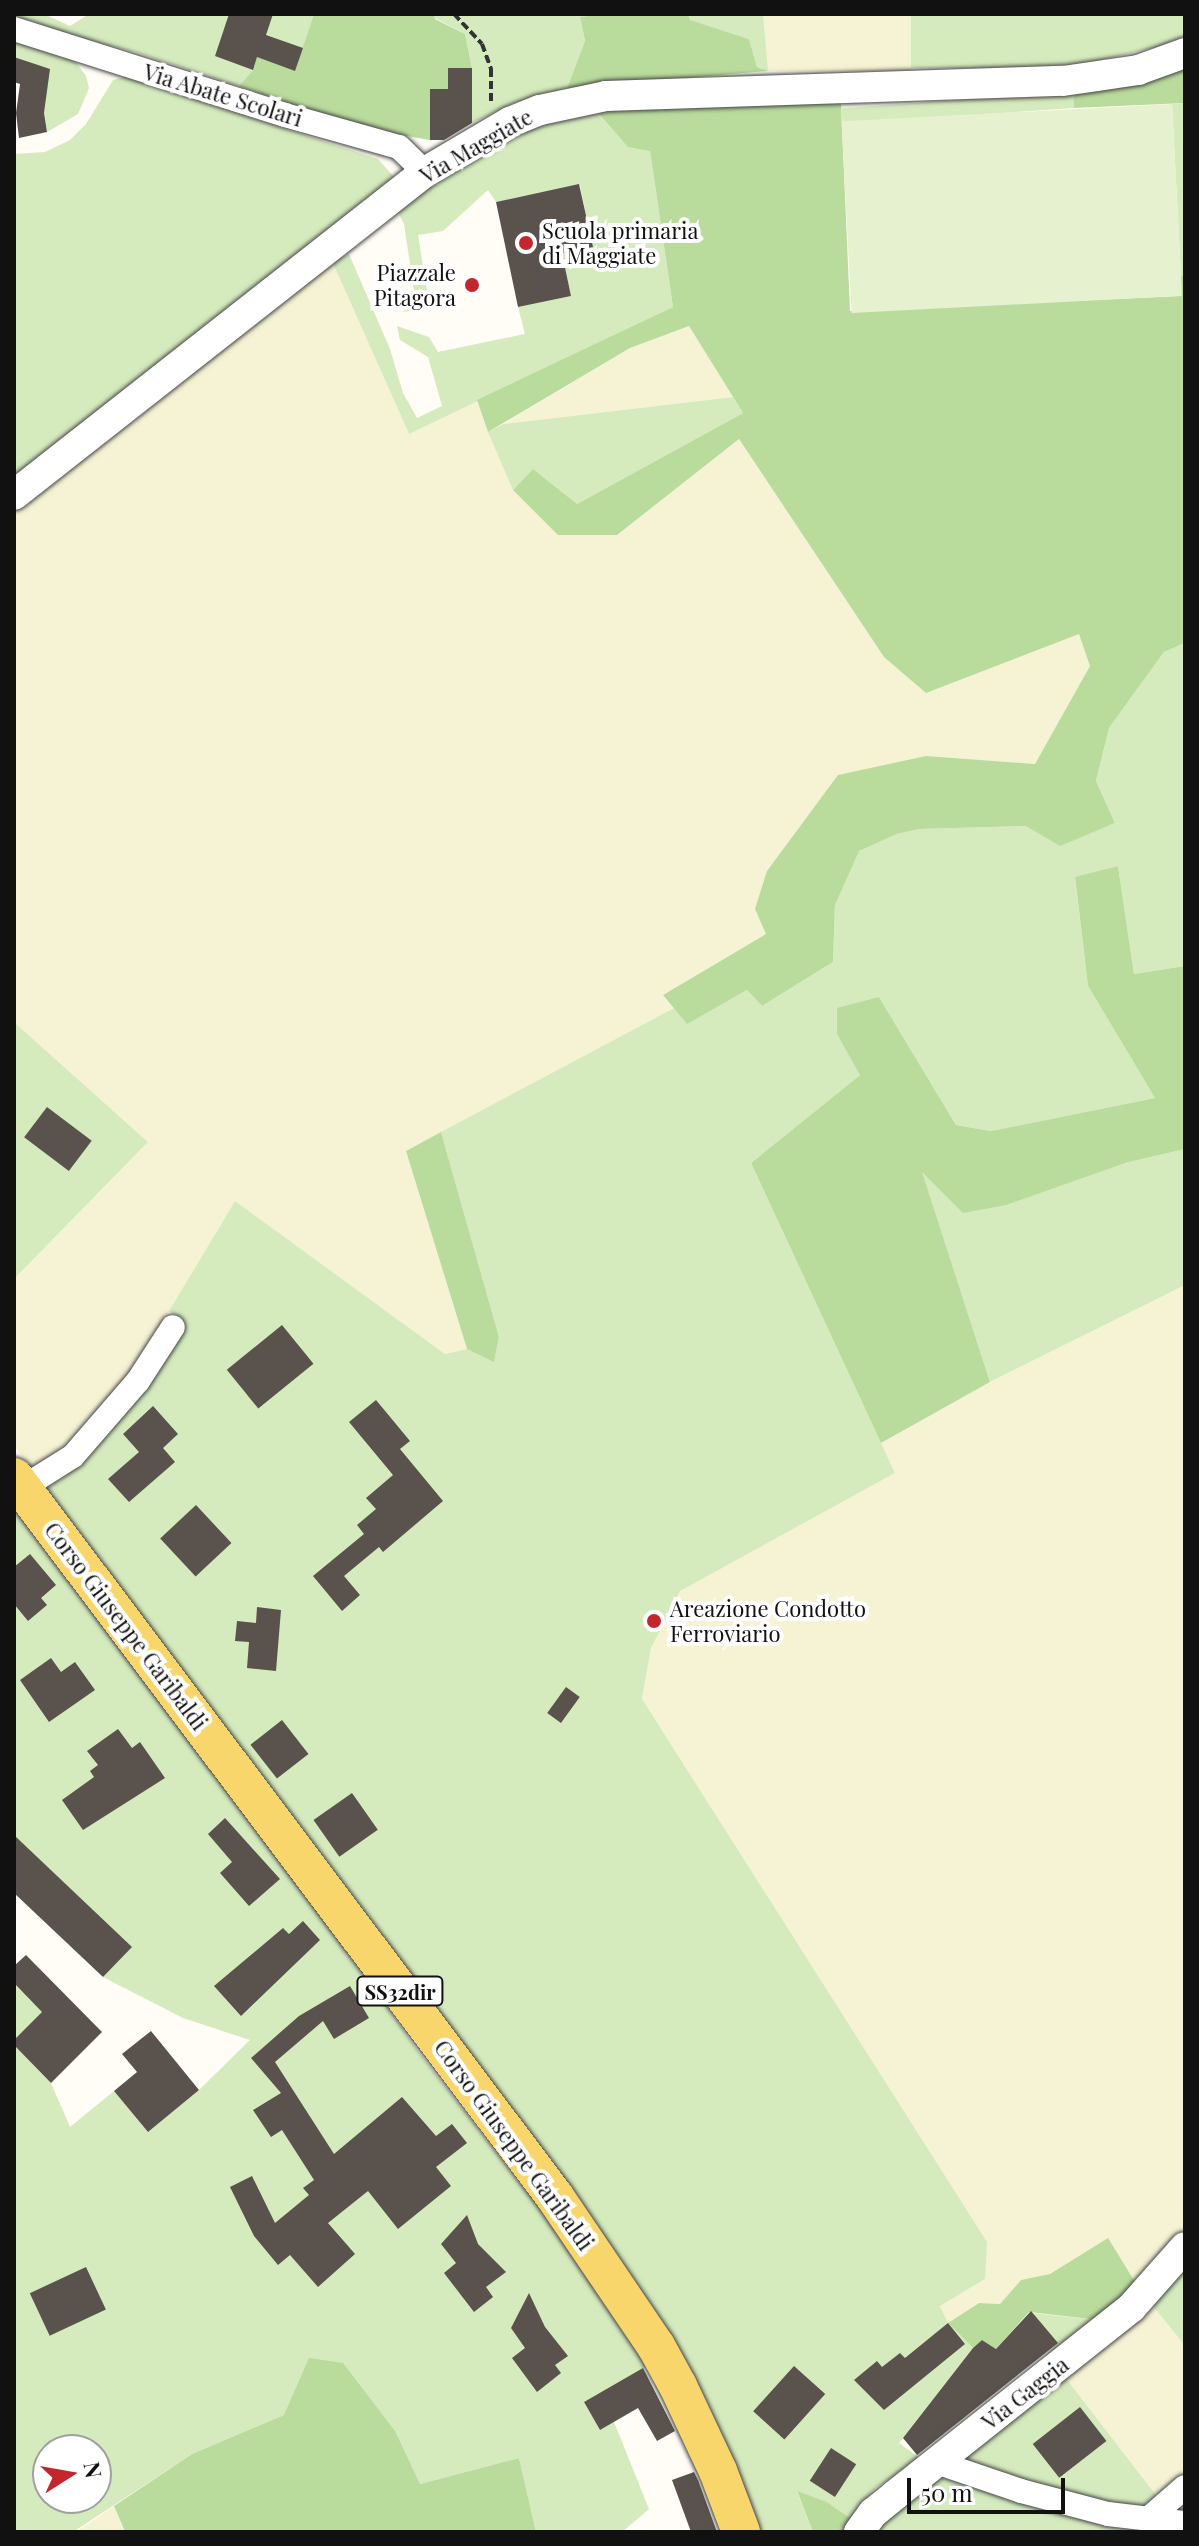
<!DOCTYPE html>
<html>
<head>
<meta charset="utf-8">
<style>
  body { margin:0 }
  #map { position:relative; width:1199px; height:2546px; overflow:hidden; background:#fffdf5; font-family:"Playfair Display",serif }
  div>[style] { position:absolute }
  .farmland>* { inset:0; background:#f6f3d4; transform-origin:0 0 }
  .green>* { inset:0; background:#d5ebbd; transform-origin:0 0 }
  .forest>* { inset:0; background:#b9dc9c }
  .pitch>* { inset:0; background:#e6f2cf; transform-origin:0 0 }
  .building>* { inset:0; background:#5a524d; transform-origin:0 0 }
  .path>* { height:4px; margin-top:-2px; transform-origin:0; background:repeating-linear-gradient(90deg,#333 0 8px,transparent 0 12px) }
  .roads { filter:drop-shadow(0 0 2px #444) drop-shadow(0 0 2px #444) }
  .minor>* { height:24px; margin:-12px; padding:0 12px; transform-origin:12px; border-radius:12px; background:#fff }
  .tertiary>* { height:30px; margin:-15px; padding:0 15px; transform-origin:15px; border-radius:15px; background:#fff }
  .primary>* { height:38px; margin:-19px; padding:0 19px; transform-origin:19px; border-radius:19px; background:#f9d66b }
  .dots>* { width:22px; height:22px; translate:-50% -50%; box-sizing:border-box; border:4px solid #fff; border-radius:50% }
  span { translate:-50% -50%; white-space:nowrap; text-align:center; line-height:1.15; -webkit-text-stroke:8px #fff; paint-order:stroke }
  .shield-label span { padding:2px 6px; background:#fff; border:2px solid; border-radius:6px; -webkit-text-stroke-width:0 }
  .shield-label { font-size:20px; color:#111; font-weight:700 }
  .street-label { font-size:22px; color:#111 }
  .poi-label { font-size:22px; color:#111 }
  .left { translate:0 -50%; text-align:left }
  .right { translate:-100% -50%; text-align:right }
  .frame { position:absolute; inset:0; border:16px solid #111; pointer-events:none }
  .north { position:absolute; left:32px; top:2434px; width:80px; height:80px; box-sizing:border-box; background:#fff; border:2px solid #a0a0a0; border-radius:50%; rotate:79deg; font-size:22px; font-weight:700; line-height:32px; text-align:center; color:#111 }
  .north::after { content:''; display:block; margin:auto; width:28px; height:36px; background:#c4262e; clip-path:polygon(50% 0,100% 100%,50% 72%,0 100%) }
  .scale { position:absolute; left:907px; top:2478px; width:158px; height:36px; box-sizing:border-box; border:4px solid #111; border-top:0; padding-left:10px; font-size:24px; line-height:28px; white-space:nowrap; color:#111; -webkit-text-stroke:6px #fff; paint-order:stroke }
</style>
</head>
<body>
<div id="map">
  <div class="farmland">
    <div style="left:763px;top:14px;width:148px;height:57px"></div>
    <div style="clip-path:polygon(332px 261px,409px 434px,477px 400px,488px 432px,617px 535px,739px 439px,884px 657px,1079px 634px,1091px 666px,1035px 764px,926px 756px,766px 934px,663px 995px,674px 1008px,406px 1151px,467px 1349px,445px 1354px,235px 1201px,159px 1328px,135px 1375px,68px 1453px,35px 1471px,14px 1446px,14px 1279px,148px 1142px,14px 1022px,14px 510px)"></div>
    <div style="clip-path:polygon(689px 326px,733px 397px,503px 424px,630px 348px)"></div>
    <div style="clip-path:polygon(1185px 1285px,1185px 2236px,1140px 2290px,1108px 2239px,1050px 2274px,1021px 2280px,1000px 2304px,979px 2303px,948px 2323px,940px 2306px,985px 2279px,642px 1699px,651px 1648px,679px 1591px,895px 1473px,881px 1443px,990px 1382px)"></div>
    <div style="clip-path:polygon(1153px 2306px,1185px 2346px,1185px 2477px,1159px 2499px,1065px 2377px)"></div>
    <div style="clip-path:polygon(114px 2506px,124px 2532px,73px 2532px,77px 2531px)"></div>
  </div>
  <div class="green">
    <div style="clip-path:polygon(14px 14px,44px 14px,70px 26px,89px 14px,314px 14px,295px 71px,253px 70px,239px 86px,138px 53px,39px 27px,14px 18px)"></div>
    <div style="clip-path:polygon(434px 14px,604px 14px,580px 17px,585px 41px,567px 88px,516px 102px,472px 123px,472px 68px,465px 34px,435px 18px)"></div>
    <div style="clip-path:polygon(688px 14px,763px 14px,768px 71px,757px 67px,749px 39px,689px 20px)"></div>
    <div style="clip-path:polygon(911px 14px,1185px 14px,1185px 36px,1165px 45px,1066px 68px,911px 68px)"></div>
    <div style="clip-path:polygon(14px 35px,75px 61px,86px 76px,89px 88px,78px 114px,47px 132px,44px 113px,49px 70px,14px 57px)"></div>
    <div style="clip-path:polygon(126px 77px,378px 159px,394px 177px,14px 482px,14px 154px,45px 152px,70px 140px,86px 124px,113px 80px)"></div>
    <div style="left:1073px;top:92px;width:16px;height:232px;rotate:86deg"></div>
    <div style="clip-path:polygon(1185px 103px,1185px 273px,1181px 277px,1172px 104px)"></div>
    <div style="clip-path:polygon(596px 110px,650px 151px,673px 307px,409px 434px,332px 261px,349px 254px,390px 349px,403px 393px,417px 418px,442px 406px,428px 357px,400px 340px,397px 326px,429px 337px,438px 352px,525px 334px,518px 307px,571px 296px,562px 253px,592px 246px,580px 185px,496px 202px,488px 190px,443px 231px,418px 235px,428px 297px,419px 309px,403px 312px,415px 297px,404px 224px,398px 212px,453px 167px,512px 130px)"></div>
    <div style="clip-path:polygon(733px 397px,743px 413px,577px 504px,533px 469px,513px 490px,488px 432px,503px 424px)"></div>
    <div style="clip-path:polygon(1185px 643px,1185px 966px,1134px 974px,1118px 866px,1075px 878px,1088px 986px,1155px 1098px,991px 1131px,956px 1125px,879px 997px,837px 1034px,861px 1074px,751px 1163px,895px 1473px,680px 1591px,651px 1648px,642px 1699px,987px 2242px,985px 2279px,940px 2306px,948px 2323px,973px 2348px,899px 2443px,921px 2459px,875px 2488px,850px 2518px,827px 2502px,797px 2492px,813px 2532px,760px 2532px,744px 2487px,712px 2415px,39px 1485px,77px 1463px,114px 1427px,171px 1347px,184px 1323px,169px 1311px,235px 1201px,445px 1354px,467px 1349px,494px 1361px,499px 1337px,441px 1132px,674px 1008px,687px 1023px,747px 990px,762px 1006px,833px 962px,835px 905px,858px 851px,897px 834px,919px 829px,1027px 826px,1060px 845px,1115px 823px,1096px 781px,1109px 728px,1164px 652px)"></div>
    <div style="clip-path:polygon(14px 1022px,148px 1142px,14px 1279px)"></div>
    <div style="clip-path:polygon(1185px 1149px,1185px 1285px,990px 1382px,921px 1170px,1125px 1163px)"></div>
    <div style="clip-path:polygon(evenodd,14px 1496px,204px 1747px,418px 2051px,517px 2180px,590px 2267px,649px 2365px,584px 2402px,600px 2430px,614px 2422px,649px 2509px,622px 2532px,536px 2532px,519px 2458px,420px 2484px,394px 2431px,284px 2415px,192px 2454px,73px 2532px,14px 2532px,14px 2045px,51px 2083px,70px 2127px,114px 2091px,148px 2132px,199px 2090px,250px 2040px,183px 2018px,103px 1977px,131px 1947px,14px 1835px,14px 1496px,48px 2450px,96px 2450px,96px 2498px,48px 2498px,48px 2450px)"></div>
    <div style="clip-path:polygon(14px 1983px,43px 2012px,14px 2040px)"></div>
    <div style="clip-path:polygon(1185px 2265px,1185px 2346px,1153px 2306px)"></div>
    <div style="clip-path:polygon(1032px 2313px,1099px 2320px,1016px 2390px,1057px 2343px)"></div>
    <div style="clip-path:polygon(1065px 2377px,1159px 2499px,1153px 2505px,1127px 2508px,1068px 2495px,965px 2461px,966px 2452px)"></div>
    <div style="clip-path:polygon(936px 2476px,1009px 2495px,1185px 2532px,869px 2532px)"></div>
  </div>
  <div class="forest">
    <div style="clip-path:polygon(314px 14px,434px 14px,435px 19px,465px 34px,472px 68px,448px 68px,448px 89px,430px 89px,430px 140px,359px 128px,239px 86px,253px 70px,257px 57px,295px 70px)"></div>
    <div style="clip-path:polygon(604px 14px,688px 14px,690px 20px,749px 39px,757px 67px,768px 71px,567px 88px,585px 41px,580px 17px)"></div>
    <div style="clip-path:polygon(1185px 66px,1185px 103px,1074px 108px,1073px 92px)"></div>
    <div style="clip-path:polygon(841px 103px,850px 311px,1181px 296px,1181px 277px,1185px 273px,1185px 643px,1164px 652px,1109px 728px,1096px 781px,1115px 823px,1060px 846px,1026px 826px,919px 829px,897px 834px,859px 851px,835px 905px,833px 962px,762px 1006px,747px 990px,687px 1024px,663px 995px,766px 934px,755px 909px,767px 871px,838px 775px,926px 756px,1035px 764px,1090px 666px,1079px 634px,926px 693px,884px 657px,739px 439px,617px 535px,558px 535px,513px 490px,533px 469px,577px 504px,743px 413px,689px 326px,630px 348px,488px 432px,477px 400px,673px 307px,650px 151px,628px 147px,596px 110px)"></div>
    <div style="clip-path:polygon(1118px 866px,1134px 974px,1185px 966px,1185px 1149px,1125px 1163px,1006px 1205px,963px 1213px,922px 1172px,990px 1382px,881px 1443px,751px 1163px,860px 1075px,837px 1034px,837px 1008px,879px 997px,956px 1125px,991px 1131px,1155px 1098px,1088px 986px,1075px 877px)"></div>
    <div style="clip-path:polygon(441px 1132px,499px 1337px,494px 1362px,467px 1349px,406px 1151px)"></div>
    <div style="clip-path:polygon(1108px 2238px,1140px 2290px,1099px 2320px,1029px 2312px,996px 2349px,982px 2340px,973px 2348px,948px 2323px,979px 2303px,1000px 2304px,1021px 2280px,1050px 2274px)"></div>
    <div style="clip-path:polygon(309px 2358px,343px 2363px,395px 2431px,420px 2484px,519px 2458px,536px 2532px,125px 2532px,114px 2506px,192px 2454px,284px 2415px)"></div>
    <div style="clip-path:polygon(797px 2491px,827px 2502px,850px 2518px,844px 2532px,813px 2532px)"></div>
  </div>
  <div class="pitch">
    <div style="left:1172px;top:104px;width:192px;height:331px;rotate:87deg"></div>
  </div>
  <div class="building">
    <div style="clip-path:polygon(229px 14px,273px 14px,266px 35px,303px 48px,295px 71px,257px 57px,253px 70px,215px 56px)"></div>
    <div style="clip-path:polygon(14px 57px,50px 69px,44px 113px,47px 132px,19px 138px,16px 113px,20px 84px,14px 82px)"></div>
    <div style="clip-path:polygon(448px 68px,472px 68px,472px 123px,444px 140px,430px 140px,430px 89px,448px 89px)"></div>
    <div style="clip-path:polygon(579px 184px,593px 247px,562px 253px,571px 296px,518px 307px,496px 202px)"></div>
    <div style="left:47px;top:1107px;width:56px;height:38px;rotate:37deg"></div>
    <div style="left:282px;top:1325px;width:50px;height:71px;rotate:51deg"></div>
    <div style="clip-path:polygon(376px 1400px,410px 1441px,400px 1449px,443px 1501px,383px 1552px,379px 1547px,344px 1576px,360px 1595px,342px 1611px,313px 1576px,364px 1534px,357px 1525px,376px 1509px,366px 1498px,393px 1475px,349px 1422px)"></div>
    <div style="clip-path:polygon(153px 1406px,178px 1434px,163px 1448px,175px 1462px,129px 1502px,108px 1479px,139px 1452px,123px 1434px)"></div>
    <div style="left:196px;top:1505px;width:52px;height:49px;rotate:47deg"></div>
    <div style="clip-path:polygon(30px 1554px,56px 1585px,41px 1598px,47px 1605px,28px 1621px,14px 1604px,14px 1567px)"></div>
    <div style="clip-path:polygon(257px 1607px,281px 1610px,276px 1671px,247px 1668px,249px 1642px,235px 1641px,237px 1621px,256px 1623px)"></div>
    <div style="clip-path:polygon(51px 1658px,61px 1672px,75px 1662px,95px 1690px,49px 1722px,20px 1680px)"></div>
    <div style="left:566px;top:1687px;width:17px;height:32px;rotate:36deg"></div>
    <div style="left:282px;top:1720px;width:43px;height:40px;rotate:52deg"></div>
    <div style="clip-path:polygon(118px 1729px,132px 1748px,140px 1742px,165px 1778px,83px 1830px,62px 1800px,94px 1777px,90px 1771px,98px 1765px,87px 1751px)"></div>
    <div style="left:352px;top:1793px;width:45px;height:47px;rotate:55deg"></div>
    <div style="clip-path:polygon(225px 1818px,280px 1879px,249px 1906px,220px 1873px,232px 1862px,208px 1834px)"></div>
    <div style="clip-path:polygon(14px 1835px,132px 1947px,103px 1977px,14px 1893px)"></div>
    <div style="clip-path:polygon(303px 1921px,320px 1940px,241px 2016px,214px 1986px,283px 1928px,289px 1934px)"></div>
    <div style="clip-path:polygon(26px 1955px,102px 2032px,51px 2083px,14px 2045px,14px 2040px,42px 2012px,14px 1983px,14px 1966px)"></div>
    <div style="clip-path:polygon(350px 1986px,369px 2018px,334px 2039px,323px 2021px,275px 2062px,334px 2154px,402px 2097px,436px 2136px,452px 2124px,467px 2143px,436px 2167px,451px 2186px,398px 2229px,368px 2191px,328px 2223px,355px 2254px,318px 2287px,290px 2255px,278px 2265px,254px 2236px,230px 2187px,252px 2176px,275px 2223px,309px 2195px,303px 2188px,314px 2180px,282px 2130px,271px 2137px,253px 2110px,281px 2093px,251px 2058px,299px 2016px)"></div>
    <div style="clip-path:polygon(151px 2031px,199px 2090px,148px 2132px,114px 2091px,137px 2072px,122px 2054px)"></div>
    <div style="clip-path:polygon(467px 2215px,478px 2244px,506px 2272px,486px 2287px,493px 2297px,474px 2312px,444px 2273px,456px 2263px,441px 2244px)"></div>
    <div style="left:86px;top:2267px;width:47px;height:62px;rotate:65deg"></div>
    <div style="clip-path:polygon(529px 2293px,545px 2327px,568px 2356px,555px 2365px,561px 2373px,537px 2392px,512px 2358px,525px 2348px,511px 2328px)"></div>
    <div style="clip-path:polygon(1031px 2311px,1058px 2343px,917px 2455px,903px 2438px,973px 2348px,982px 2340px,996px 2349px)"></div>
    <div style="clip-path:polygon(948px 2323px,965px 2344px,884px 2410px,854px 2380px,877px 2361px,882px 2367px,900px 2353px,905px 2358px)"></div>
    <div style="left:794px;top:2366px;width:42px;height:61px;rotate:42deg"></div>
    <div style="clip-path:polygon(643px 2368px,675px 2431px,657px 2441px,638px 2408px,600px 2430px,584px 2402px)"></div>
    <div style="left:1080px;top:2407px;width:43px;height:60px;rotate:52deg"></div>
    <div style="left:831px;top:2448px;width:30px;height:39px;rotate:33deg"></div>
    <div style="clip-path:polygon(694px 2472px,698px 2480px,717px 2532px,691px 2532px,672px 2480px)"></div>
  </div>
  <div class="path">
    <div style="left:454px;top:14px;width:41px;rotate:47deg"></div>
    <div style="left:482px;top:44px;width:27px;rotate:70deg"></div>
    <div style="left:491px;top:69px;width:34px;rotate:90deg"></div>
  </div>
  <div class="roads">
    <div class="minor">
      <div style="left:14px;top:29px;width:284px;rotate:17.6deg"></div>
      <div style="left:285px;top:115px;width:118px;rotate:15.7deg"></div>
      <div style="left:399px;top:147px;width:36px;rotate:44deg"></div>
      <div style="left:22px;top:1488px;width:60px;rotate:-32.1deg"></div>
      <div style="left:73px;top:1456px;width:99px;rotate:-49.1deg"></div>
      <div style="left:138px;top:1381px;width:64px;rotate:-57.1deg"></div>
      <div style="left:936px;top:2462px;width:90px;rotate:18.8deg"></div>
      <div style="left:1021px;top:2491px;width:90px;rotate:14.8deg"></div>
      <div style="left:1108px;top:2514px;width:78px;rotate:6.7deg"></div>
      <div style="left:1148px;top:2519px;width:49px;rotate:-40.9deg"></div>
    </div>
    <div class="tertiary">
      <div style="left:14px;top:495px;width:523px;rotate:-38.16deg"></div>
      <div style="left:425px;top:172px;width:99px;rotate:-30.5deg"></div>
      <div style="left:510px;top:122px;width:32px;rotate:-22deg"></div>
      <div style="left:540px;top:110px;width:67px;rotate:-12deg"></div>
      <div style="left:606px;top:96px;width:457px;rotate:-1.9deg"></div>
      <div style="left:1063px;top:81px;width:76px;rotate:-8.3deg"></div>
      <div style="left:1138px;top:70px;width:50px;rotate:-19.9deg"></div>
      <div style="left:859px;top:2532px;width:24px;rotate:-54deg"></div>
      <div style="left:873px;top:2513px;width:28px;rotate:-39deg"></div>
      <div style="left:895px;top:2495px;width:301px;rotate:-38.4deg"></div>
      <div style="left:1131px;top:2308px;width:81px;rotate:-48.5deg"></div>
    </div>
    <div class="primary">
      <div style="left:14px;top:1477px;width:901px;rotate:53.08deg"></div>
      <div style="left:555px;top:2197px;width:180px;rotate:55.9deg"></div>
      <div style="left:656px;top:2346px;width:46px;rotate:61.2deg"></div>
      <div style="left:678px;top:2386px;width:94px;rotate:64.8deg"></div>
      <div style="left:718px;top:2471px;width:65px;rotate:69.3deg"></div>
    </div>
  </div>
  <div class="dots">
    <div style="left:526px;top:243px;background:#c4262e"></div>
    <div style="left:472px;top:285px;background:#c4262e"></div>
    <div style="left:654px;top:1621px;background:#c4262e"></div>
  </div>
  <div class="shield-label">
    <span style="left:400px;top:1991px">SS32dir</span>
  </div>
  <div class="street-label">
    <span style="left:223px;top:95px;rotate:17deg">Via Abate Scolari</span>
    <span style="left:476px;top:146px;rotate:-30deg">Via Maggiate</span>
    <span style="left:126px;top:1626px;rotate:53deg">Corso Giuseppe Garibaldi</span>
    <span style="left:514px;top:2145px;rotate:54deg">Corso Giuseppe Garibaldi</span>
    <span style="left:1025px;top:2393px;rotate:-38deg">Via Gaggia</span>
  </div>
  <div class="poi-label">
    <span class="left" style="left:542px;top:243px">Scuola primaria<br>di Maggiate</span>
    <span class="right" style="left:456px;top:285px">Piazzale<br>Pitagora</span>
    <span class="left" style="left:670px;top:1621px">Areazione Condotto<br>Ferroviario</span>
  </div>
  <div class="frame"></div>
  <div class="north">N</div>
  <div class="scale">50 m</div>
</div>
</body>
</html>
